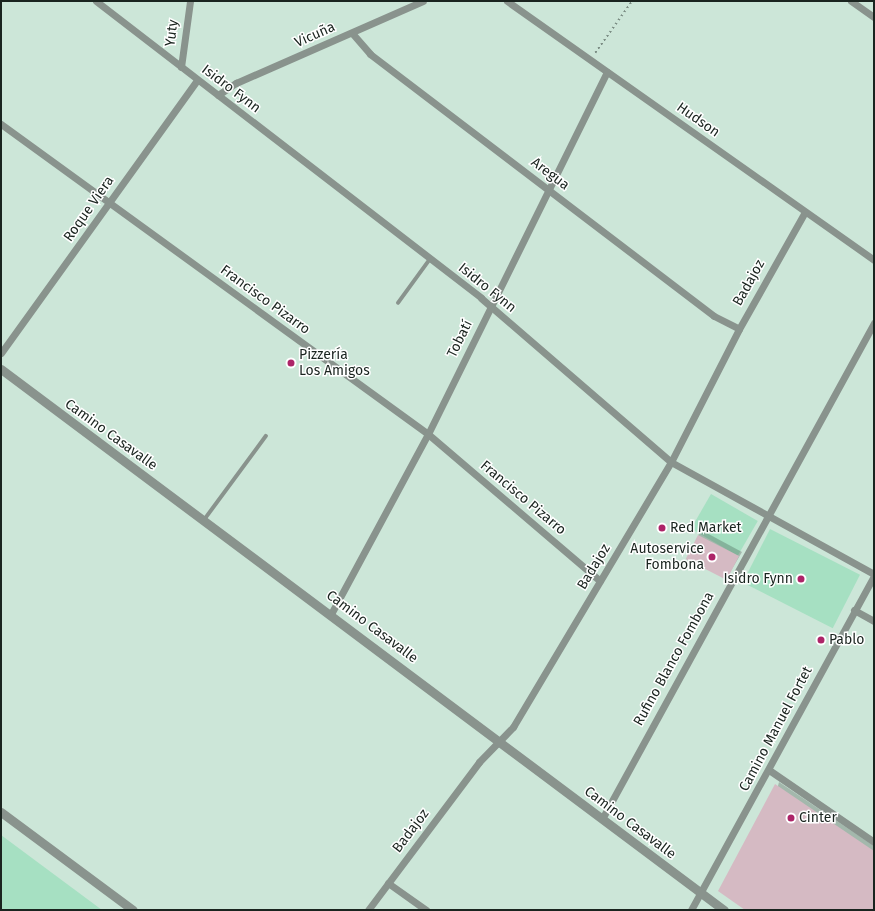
<!DOCTYPE html>
<html>
<head>
<meta charset="utf-8">
<style>
  body { margin:0 }
  #map { position:relative; width:875px; height:911px; overflow:hidden; background:#cce6d8; font-family:"Fira Sans",sans-serif }
  div>[style] { position:absolute }
  .green>* { inset:0; background:#a6e0c2; transform-origin:0 0 }
  .shadow>* { inset:0; background:#0003 }
  .building>* { inset:0; background:#d5bac3; transform-origin:0 0 }
  .path>* { height:1.5px; margin-top:-0.75px; transform-origin:0; background:repeating-linear-gradient(90deg,#7b8d84 0 2px,transparent 0 5px) }
  .service>* { height:3.5px; margin:-1.75px; padding:0 1.75px; transform-origin:1.75px; border-radius:1.75px; background:#89938d }
  .minor>* { height:7px; margin:-3.5px; padding:0 3.5px; transform-origin:3.5px; border-radius:3.5px; background:#89938d }
  .tertiary>* { height:9px; margin:-4.5px; padding:0 4.5px; transform-origin:4.5px; border-radius:4.5px; background:#89938d }
  .dots>* { width:11px; height:11px; translate:-50% -50%; box-sizing:border-box; border:2px solid #fff; border-radius:50% }
  span { translate:-50% -50%; white-space:nowrap; text-align:center; line-height:1.15; -webkit-text-stroke:3px #fff; paint-order:stroke }
  .street-label { font-size:14px; color:#1a241f }
  .poi-label { font-size:14px; color:#1a241f }
  .left { translate:0 -50%; text-align:left }
  .right { translate:-100% -50%; text-align:right }
  .frame { position:absolute; inset:0; border:2px solid #1a241f; pointer-events:none }
</style>
</head>
<body>
<div id="map">
  <div class="green">
    <div style="left:711px;top:494px;width:54px;height:40px;rotate:30deg"></div>
    <div style="left:770px;top:529px;width:101px;height:60px;rotate:27deg"></div>
    <div style="clip-path:polygon(1px 835px,102px 910px,1px 910px)"></div>
  </div>
  <div class="shadow">
    <div style="clip-path:polygon(703px 531px,742px 552px,726px 579px,698px 535px)"></div>
    <div style="clip-path:polygon(779px 782px,874px 846px,874px 910px,747px 910px)"></div>
  </div>
  <div class="building">
    <div style="left:698px;top:535px;width:46px;height:27px;rotate:27deg"></div>
    <div style="clip-path:polygon(775px 784px,874px 851px,874px 910px,745px 910px,718px 891px)"></div>
  </div>
  <div class="path">
    <div style="left:595px;top:53px;width:64px;rotate:-54.6deg"></div>
  </div>
  <div class="service">
    <div style="left:398px;top:303px;width:54px;rotate:-54deg"></div>
    <div style="left:204px;top:520px;width:104px;rotate:-53.6deg"></div>
  </div>
  <div class="minor">
    <div style="left:96px;top:1px;width:486px;rotate:37.6deg"></div>
    <div style="left:481px;top:298px;width:251px;rotate:40.8deg"></div>
    <div style="left:671px;top:462px;width:232px;rotate:28.9deg"></div>
    <div style="left:507px;top:1px;width:449px;rotate:35.2deg"></div>
    <div style="left:851px;top:1px;width:28px;rotate:35deg"></div>
    <div style="left:352px;top:33px;width:28px;rotate:49deg"></div>
    <div style="left:370px;top:54px;width:432px;rotate:37.3deg"></div>
    <div style="left:714px;top:316px;width:28px;rotate:27deg"></div>
    <div style="left:181px;top:67px;width:67px;rotate:-82.2deg"></div>
    <div style="left:218px;top:95px;width:22px;rotate:-34deg"></div>
    <div style="left:236px;top:83px;width:204px;rotate:-23.7deg"></div>
    <div style="left:1px;top:124px;width:528px;rotate:35.98deg"></div>
    <div style="left:428px;top:434px;width:226px;rotate:40.5deg"></div>
    <div style="left:1px;top:353px;width:336px;rotate:-54.3deg"></div>
    <div style="left:854px;top:610px;width:23px;rotate:29deg"></div>
    <div style="left:331px;top:614px;width:204px;rotate:-61.7deg"></div>
    <div style="left:428px;top:434px;width:404px;rotate:-63.7deg"></div>
    <div style="left:769px;top:770px;width:127px;rotate:34.4deg"></div>
    <div style="left:602px;top:819px;width:566px;rotate:-61.26deg"></div>
    <div style="left:388px;top:883px;width:47px;rotate:35.4deg"></div>
    <div style="left:368px;top:910px;width:185px;rotate:-53.1deg"></div>
    <div style="left:479px;top:762px;width:49px;rotate:-45.8deg"></div>
    <div style="left:513px;top:727px;width:309px;rotate:-59.2deg"></div>
    <div style="left:671px;top:462px;width:149px;rotate:-62.9deg"></div>
    <div style="left:739px;top:329px;width:134px;rotate:-60.6deg"></div>
    <div style="left:691px;top:910px;width:381px;rotate:-61.3deg"></div>
  </div>
  <div class="tertiary">
    <div style="left:1px;top:369px;width:903px;rotate:36.81deg"></div>
    <div style="left:1px;top:812px;width:164px;rotate:36.6deg"></div>
  </div>
  <div class="dots">
    <div style="left:291px;top:363px;background:#ad2468"></div>
    <div style="left:662px;top:528px;background:#ad2468"></div>
    <div style="left:712px;top:557px;background:#ad2468"></div>
    <div style="left:801px;top:579px;background:#ad2468"></div>
    <div style="left:821px;top:640px;background:#ad2468"></div>
    <div style="left:791px;top:818px;background:#ad2468"></div>
  </div>
  <div class="street-label">
    <span style="left:172px;top:33px;rotate:-83deg">Yuty</span>
    <span style="left:315px;top:35px;rotate:-24deg">Vicuña</span>
    <span style="left:231px;top:89px;rotate:37deg">Isidro Fynn</span>
    <span style="left:698px;top:120px;rotate:35deg">Hudson</span>
    <span style="left:550px;top:174px;rotate:37deg">Aregua</span>
    <span style="left:89px;top:209px;rotate:-55deg">Roque Viera</span>
    <span style="left:749px;top:283px;rotate:-61deg">Badajoz</span>
    <span style="left:487px;top:288px;rotate:39deg">Isidro Fynn</span>
    <span style="left:265px;top:300px;rotate:36deg">Francisco Pizarro</span>
    <span style="left:460px;top:339px;rotate:-64deg">Tobatí</span>
    <span style="left:111px;top:435px;rotate:36deg">Camino Casavalle</span>
    <span style="left:523px;top:498px;rotate:40deg">Francisco Pizarro</span>
    <span style="left:594px;top:567px;rotate:-59deg">Badajoz</span>
    <span style="left:372px;top:627px;rotate:37deg">Camino Casavalle</span>
    <span style="left:674px;top:659px;rotate:-61deg">Rufino Blanco Fombona</span>
    <span style="left:776px;top:729px;rotate:-62deg">Camino Manuel Fortet</span>
    <span style="left:630px;top:823px;rotate:37deg">Camino Casavalle</span>
    <span style="left:411px;top:831px;rotate:-53deg">Badajoz</span>
  </div>
  <div class="poi-label">
    <span class="left" style="left:299px;top:363px">Pizzería<br>Los Amigos</span>
    <span class="left" style="left:670px;top:528px">Red Market</span>
    <span class="right" style="left:704px;top:557px">Autoservice<br>Fombona</span>
    <span class="right" style="left:793px;top:579px">Isidro Fynn</span>
    <span class="left" style="left:829px;top:640px">Pablo</span>
    <span class="left" style="left:799px;top:818px">Cinter</span>
  </div>
  <div class="frame"></div>
</div>
</body>
</html>
